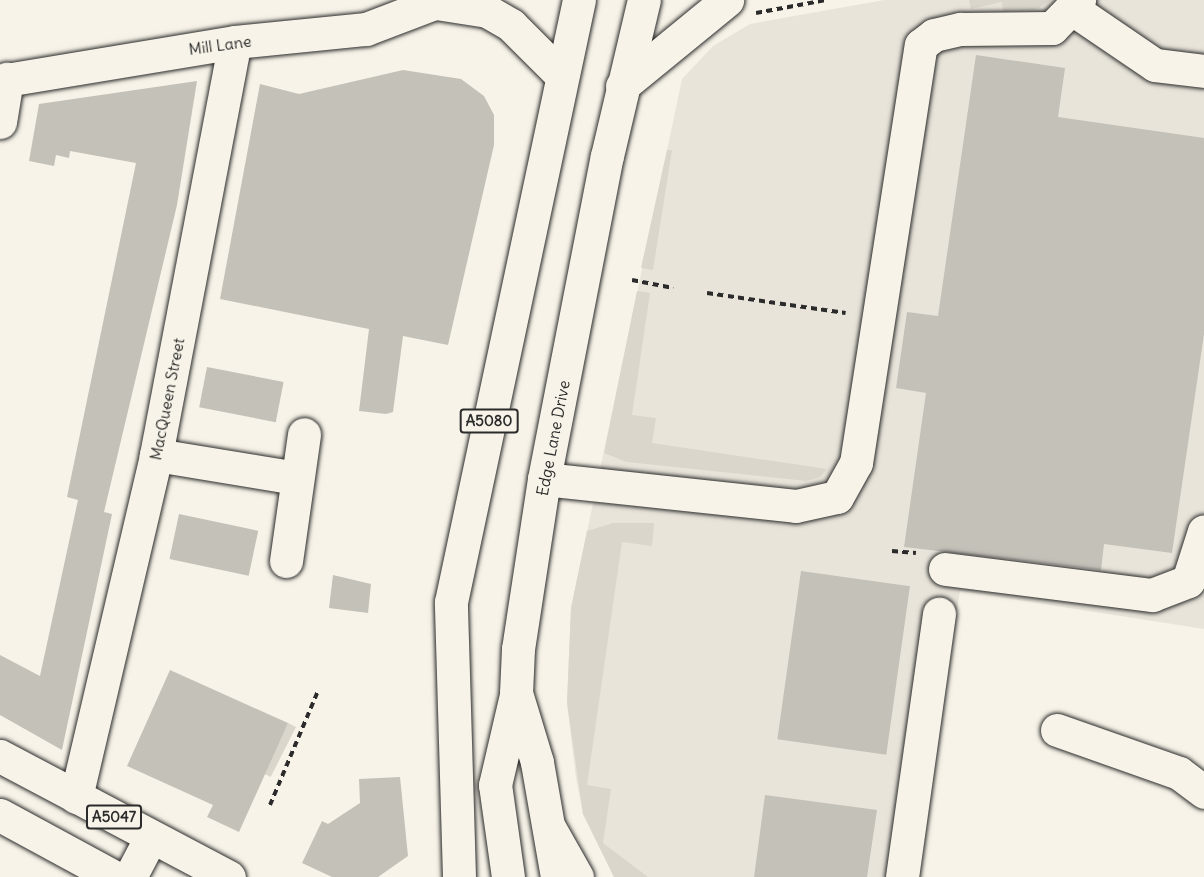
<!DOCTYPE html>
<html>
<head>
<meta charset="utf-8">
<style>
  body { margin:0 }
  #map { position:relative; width:1204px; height:877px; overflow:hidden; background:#f7f3e8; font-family:Delius,sans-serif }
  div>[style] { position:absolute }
  .built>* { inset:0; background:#e8e4da }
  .green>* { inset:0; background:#dad6cc; transform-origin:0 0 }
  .building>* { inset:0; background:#c4c1b9; transform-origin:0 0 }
  .path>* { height:4px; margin-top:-2px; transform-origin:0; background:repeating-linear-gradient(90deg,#2b2b2b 0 6px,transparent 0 10.5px) }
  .roads { filter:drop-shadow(0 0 2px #2b2b2b) drop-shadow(0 0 2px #2b2b2b) }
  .minor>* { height:33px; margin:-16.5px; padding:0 16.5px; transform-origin:16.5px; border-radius:16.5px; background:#f7f3e8 }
  .major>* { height:33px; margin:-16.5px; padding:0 16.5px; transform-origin:16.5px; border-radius:16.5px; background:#f7f3e8 }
  .highway>* { height:33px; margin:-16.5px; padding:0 16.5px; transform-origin:16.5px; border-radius:16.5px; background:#f7f3e8 }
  span { translate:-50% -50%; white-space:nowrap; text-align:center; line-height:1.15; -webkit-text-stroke:4.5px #f7f3e8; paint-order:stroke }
  .shield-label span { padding:2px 4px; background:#f7f3e8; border:2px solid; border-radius:4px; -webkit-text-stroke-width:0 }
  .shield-label { font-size:15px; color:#2b2b2b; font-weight:700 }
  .street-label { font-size:16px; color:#2b2b2b }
</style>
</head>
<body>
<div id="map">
  <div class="built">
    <div style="clip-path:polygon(884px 0,1204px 0,1204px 629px,960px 591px,913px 877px,614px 877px,583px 814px,576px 778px,567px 703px,571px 608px,682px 79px,713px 46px,750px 24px)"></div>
  </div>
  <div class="green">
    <div style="clip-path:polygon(969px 0,1051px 0,1035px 10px,1003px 11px,1002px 2px,971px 9px)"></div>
    <div style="clip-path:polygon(667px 150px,672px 150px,653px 270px,641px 268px)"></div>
    <div style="clip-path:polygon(637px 291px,650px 293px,632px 415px,656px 418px,652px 443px,827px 469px,820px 477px,806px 481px,627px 462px,604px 453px)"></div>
    <div style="clip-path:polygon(613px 523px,654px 523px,652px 546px,622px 542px,587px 785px,611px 789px,603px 843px,648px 877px,614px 877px,583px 814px,567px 703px,571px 608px,587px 531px)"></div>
    <div style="left:288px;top:723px;width:9px;height:56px;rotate:27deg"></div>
  </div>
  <div class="building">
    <div style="clip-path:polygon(976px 55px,1065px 68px,1058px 117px,1204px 138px,1204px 334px,1172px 553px,1104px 544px,1101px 570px,904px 547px,926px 393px,896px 388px,907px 312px,938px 316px)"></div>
    <div style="clip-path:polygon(403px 70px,461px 79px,484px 96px,494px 115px,494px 145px,448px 345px,403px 336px,393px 412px,386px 414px,359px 411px,369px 329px,220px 299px,260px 84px,299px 94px)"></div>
    <div style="clip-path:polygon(197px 81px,177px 205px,104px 512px,112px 514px,62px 750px,0 715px,0 655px,40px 676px,78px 500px,67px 497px,136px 163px,70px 151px,69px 158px,56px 155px,54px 166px,29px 161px,39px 104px)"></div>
    <div style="left:207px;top:367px;width:78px;height:41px;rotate:11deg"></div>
    <div style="left:179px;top:514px;width:81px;height:46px;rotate:12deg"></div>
    <div style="left:801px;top:571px;width:110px;height:170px;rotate:8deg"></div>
    <div style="clip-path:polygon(333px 575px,371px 584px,368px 613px,329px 608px)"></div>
    <div style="clip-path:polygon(170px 670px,288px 723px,239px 832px,207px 817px,213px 805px,127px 766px)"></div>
    <div style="clip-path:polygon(400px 777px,408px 856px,378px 877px,332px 877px,302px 863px,322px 821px,328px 824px,360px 803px,359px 779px)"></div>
    <div style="clip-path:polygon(765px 795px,877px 810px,867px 877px,754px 877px)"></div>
  </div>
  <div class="path">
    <div style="left:756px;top:13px;width:71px;rotate:-10.5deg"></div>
    <div style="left:632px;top:280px;width:42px;rotate:11deg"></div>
    <div style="left:707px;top:293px;width:140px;rotate:8.2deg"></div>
    <div style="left:892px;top:551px;width:24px;rotate:5deg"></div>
    <div style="left:270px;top:805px;width:124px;rotate:-67.2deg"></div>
  </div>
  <div class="roads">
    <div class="minor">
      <div style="left:436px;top:3px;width:52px;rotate:8.9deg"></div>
      <div style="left:487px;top:11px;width:28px;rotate:30deg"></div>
      <div style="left:511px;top:25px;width:72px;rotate:45deg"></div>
      <div style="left:1074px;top:10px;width:98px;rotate:34.2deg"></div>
      <div style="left:1155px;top:65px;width:49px;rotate:7deg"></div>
      <div style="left:0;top:81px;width:238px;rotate:-9.4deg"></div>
      <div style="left:235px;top:42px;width:132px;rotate:-5.7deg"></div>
      <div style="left:366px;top:29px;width:81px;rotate:-20.9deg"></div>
      <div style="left:622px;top:86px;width:136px;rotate:-39.3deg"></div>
      <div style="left:0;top:122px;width:44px;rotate:-80.8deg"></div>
      <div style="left:156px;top:455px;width:142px;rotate:9.3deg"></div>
      <div style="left:544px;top:479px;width:253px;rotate:6.1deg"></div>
      <div style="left:796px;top:506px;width:42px;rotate:-12.4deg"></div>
      <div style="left:837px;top:497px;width:39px;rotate:-61deg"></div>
      <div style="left:856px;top:463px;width:423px;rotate:-81.2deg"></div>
      <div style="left:921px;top:45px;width:16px;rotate:-38deg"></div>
      <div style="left:934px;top:35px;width:28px;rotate:-13deg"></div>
      <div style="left:961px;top:29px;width:91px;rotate:-0.6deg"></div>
      <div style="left:1052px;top:28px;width:39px;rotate:-46deg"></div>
      <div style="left:286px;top:561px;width:128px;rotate:-81.9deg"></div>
      <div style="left:945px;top:569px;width:209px;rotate:7.2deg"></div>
      <div style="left:1152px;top:595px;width:39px;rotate:-21deg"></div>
      <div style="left:1188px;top:581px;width:52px;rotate:-72.3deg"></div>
      <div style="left:1057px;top:730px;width:129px;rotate:19.4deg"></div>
      <div style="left:1179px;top:773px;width:31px;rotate:37deg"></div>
      <div style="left:76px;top:797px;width:351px;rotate:-76.8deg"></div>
      <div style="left:156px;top:455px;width:420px;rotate:-79.2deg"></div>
      <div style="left:902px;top:877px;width:266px;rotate:-82deg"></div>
    </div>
    <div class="major">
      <div style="left:0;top:756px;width:259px;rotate:27.9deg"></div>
      <div style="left:0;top:815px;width:130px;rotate:28.5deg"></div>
      <div style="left:550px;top:829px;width:55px;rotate:60.6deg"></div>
      <div style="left:130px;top:877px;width:45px;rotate:-62.3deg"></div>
    </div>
    <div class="highway">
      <div style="left:459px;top:877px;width:275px;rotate:-91.7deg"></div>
      <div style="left:451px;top:602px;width:615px;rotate:-78deg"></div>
      <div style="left:508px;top:877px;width:93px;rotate:-98deg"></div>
      <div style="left:495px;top:785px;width:92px;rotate:-76.9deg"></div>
      <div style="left:557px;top:877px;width:117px;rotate:-99.9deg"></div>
      <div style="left:537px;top:762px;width:72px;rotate:-106.9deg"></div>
      <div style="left:516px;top:693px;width:44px;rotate:-87.4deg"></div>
      <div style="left:518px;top:649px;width:172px;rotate:-81.3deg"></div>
      <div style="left:544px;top:479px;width:329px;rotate:-79deg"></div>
      <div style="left:607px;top:156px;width:160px;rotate:-76.7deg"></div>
    </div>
  </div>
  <div class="shield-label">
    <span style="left:489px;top:421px">A5080</span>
    <span style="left:114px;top:817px">A5047</span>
  </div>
  <div class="street-label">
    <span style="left:220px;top:45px;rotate:-8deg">Mill Lane</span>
    <span style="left:167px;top:399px;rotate:-79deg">MacQueen Street</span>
    <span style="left:553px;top:438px;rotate:-79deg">Edge Lane Drive</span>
  </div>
</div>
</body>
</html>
